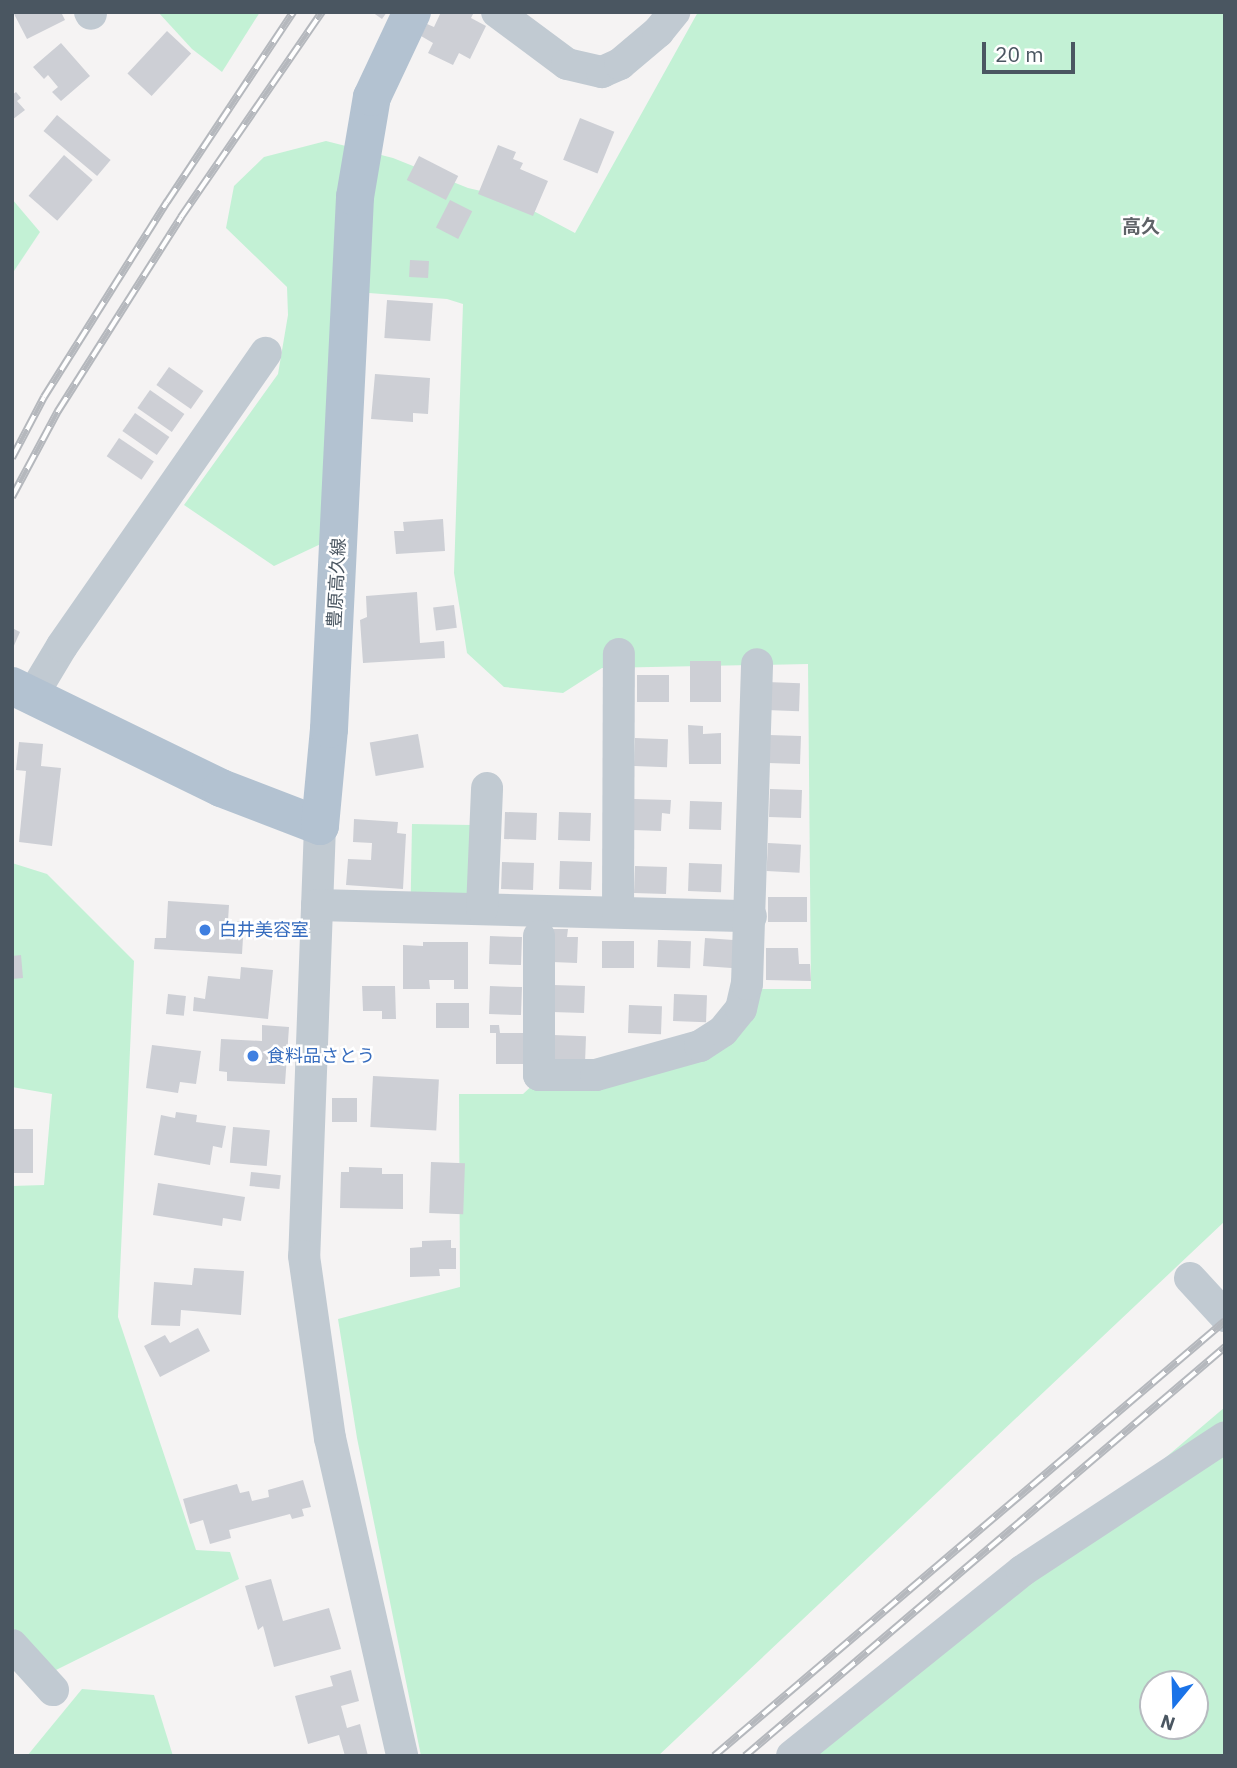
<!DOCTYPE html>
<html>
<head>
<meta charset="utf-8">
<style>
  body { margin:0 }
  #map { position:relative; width:1237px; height:1768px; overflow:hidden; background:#f5f3f3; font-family:"IBM Plex Sans","Noto Sans JP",sans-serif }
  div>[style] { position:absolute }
  .green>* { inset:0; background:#c3f1d5; transform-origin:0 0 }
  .building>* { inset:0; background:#cdcfd5; transform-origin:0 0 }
  .minor>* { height:32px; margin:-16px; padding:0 16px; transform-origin:16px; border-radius:16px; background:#c1cad2 }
  .major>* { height:38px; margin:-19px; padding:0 19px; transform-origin:19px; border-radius:19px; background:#b3c2d1 }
  .rail>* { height:8px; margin-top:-4px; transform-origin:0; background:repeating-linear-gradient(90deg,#fff 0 16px,#b5b8bd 0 32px); box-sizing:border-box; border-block:2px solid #b5b8bd }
  .dots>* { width:19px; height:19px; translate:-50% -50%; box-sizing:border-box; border:4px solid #fff; border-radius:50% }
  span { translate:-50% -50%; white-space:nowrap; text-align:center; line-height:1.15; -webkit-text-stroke:5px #fff; paint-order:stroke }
  .street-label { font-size:18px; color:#4a5661 }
  .shop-label { font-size:18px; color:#366cbe }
  .left { translate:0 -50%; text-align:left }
  .neighbourhood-label { font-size:19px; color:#5f6368; font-weight:700 }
  .frame { position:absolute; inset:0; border:14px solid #4a5661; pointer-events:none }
  .north { position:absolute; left:1139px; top:1670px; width:70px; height:70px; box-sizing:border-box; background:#fff; border:2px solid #b7bbc0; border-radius:50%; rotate:199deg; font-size:19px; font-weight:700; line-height:28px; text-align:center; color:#4a5661 }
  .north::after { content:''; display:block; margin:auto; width:24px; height:32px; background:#1a73e8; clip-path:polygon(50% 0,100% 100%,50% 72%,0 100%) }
  .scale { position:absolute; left:982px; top:42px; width:93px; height:32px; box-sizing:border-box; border:4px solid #4a5661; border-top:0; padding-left:9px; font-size:21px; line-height:24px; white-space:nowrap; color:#4a5661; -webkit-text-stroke:5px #fff; paint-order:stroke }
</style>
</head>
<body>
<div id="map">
  <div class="green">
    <div style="clip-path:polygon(158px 12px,260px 12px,222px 72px,192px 49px)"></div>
    <div style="clip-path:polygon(698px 12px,1225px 12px,1225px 1221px,658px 1756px,421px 1756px,357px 1438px,338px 1319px,460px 1287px,459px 1094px,523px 1094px,537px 1081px,693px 1058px,759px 989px,811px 989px,808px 664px,602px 668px,563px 693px,504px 687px,467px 653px,454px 573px,463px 304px,447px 299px,343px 291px,325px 542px,274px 566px,184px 505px,278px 374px,288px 315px,287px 287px,226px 228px,234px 186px,264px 157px,326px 141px,393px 158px,468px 188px,507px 197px,575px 233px)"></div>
    <div style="clip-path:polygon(12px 199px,40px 232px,12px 274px)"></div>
    <div style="left:412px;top:824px;width:60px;height:70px;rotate:1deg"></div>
    <div style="clip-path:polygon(12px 863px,47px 874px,134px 961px,118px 1317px,196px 1550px,230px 1552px,239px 1579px,50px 1673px,12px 1626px,12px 1186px,44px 1185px,52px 1094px,12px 1087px)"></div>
    <div style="clip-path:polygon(evenodd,1225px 1407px,1225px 1756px,815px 1756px,1225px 1407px,1153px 1684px,1195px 1684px,1195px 1726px,1153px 1726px,1153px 1684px)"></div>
    <div style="clip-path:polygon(82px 1689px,154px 1695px,173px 1756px,27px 1756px)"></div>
  </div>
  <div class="building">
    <div style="clip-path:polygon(13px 12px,61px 12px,65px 20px,27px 39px)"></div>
    <div style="clip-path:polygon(372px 12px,387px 12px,382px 19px)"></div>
    <div style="clip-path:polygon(441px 12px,474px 12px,471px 18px,486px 26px,470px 59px,459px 53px,453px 65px,428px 53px,433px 43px,421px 36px,427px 24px,434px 27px)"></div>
    <div style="left:167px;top:31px;width:33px;height:58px;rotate:43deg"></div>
    <div style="clip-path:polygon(61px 43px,90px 76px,61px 101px,52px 92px,58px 87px,48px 75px,44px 79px,33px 67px)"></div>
    <div style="clip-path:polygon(16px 92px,21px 98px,17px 101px,25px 110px,12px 120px,12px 95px)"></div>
    <div style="left:57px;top:115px;width:70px;height:21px;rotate:40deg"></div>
    <div style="left:580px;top:118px;width:37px;height:45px;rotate:22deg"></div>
    <div style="clip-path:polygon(498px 145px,516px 152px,513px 159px,523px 163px,520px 169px,548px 181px,533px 216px,478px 194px)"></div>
    <div style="left:64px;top:155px;width:38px;height:54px;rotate:41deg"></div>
    <div style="left:419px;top:156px;width:44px;height:27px;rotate:27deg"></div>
    <div style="left:450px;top:200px;width:25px;height:31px;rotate:27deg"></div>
    <div style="left:410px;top:260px;width:19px;height:17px;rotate:3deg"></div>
    <div style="left:387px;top:300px;width:46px;height:38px;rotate:4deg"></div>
    <div style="left:169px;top:367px;width:42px;height:22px;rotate:35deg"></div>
    <div style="clip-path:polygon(375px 374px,430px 378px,428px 414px,413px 413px,413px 422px,371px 419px)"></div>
    <div style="left:150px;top:390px;width:42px;height:22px;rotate:35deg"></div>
    <div style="left:135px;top:413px;width:42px;height:22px;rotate:35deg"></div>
    <div style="left:119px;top:438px;width:42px;height:22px;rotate:34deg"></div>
    <div style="clip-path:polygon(443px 519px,445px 551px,396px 554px,394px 531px,404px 531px,403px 522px)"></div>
    <div style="clip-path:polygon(417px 592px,420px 643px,444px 641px,445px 658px,363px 663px,360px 620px,367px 617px,366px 596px)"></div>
    <div style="left:454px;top:605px;width:23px;height:21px;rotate:83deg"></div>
    <div style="clip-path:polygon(12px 628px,20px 632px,12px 650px)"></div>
    <div style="left:690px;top:661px;width:31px;height:41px"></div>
    <div style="left:637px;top:675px;width:32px;height:27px"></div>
    <div style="left:767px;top:682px;width:33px;height:28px;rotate:2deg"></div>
    <div style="clip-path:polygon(688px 725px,703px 726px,703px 734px,721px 733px,721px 764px,689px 764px)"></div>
    <div style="left:418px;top:734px;width:34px;height:49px;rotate:80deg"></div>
    <div style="left:769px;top:735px;width:32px;height:28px;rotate:2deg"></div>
    <div style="left:635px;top:738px;width:33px;height:28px;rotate:2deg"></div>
    <div style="clip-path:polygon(19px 742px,43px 744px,41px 766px,61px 768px,52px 846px,19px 842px,26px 771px,16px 770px)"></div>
    <div style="left:770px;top:789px;width:32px;height:28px;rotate:2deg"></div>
    <div style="clip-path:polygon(634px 799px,671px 800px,670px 814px,662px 813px,661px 831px,633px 830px)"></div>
    <div style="left:690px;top:801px;width:32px;height:28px;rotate:2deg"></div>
    <div style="left:505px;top:812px;width:32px;height:27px;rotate:2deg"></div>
    <div style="left:559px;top:812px;width:32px;height:28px;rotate:2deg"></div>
    <div style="clip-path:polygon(354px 819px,398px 822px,397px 833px,406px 834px,403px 889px,346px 885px,348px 859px,371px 860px,372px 843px,353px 842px)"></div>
    <div style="left:768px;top:843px;width:33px;height:28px;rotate:3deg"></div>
    <div style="left:560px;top:861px;width:32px;height:28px;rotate:2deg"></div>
    <div style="left:502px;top:862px;width:32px;height:27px;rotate:2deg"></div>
    <div style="left:689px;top:863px;width:33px;height:28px;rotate:2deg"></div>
    <div style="left:635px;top:866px;width:32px;height:27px;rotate:2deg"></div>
    <div style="left:768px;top:897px;width:39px;height:25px"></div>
    <div style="clip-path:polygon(168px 901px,229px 905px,228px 921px,244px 922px,242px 954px,154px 949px,155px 938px,166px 938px)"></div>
    <div style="clip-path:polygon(553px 929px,568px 929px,567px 937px,578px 937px,577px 963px,552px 962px)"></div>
    <div style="left:490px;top:936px;width:32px;height:28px;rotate:2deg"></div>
    <div style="left:705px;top:938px;width:32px;height:28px;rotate:4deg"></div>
    <div style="left:658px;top:940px;width:33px;height:27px;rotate:2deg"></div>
    <div style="left:602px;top:941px;width:32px;height:27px"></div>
    <div style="clip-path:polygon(423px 942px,468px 942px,468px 989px,454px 989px,454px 980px,429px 980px,430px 989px,403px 989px,403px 945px,423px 946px)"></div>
    <div style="clip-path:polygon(766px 948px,798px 948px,799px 964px,810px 964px,811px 981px,766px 980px)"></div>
    <div style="clip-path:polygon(21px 955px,23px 978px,12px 979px,12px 956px)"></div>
    <div style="clip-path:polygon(241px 967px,273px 970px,268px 1019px,193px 1011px,194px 997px,205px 999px,208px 976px,240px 979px)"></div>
    <div style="left:553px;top:985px;width:32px;height:27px;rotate:2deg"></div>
    <div style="clip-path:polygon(362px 986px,395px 986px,396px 1019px,382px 1019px,382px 1011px,363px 1011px)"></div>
    <div style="left:490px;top:986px;width:32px;height:28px;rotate:2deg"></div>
    <div style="left:168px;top:994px;width:18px;height:20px;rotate:6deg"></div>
    <div style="left:674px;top:994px;width:33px;height:27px;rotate:2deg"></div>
    <div style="left:469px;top:1003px;width:25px;height:33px;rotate:90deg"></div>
    <div style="left:629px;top:1005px;width:33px;height:28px;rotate:2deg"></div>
    <div style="clip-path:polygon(262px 1025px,289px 1027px,285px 1084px,227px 1081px,227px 1072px,219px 1071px,221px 1039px,262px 1041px)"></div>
    <div style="clip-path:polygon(490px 1025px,499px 1025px,500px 1033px,523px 1033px,523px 1064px,496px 1064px,496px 1033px,490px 1033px)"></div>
    <div style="left:553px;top:1035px;width:33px;height:27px;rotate:2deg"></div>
    <div style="clip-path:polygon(152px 1045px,201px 1051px,196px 1084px,180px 1082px,178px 1093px,146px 1088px)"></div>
    <div style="left:373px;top:1076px;width:66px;height:51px;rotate:3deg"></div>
    <div style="left:332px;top:1098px;width:25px;height:24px"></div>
    <div style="clip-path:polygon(176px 1112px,197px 1115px,196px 1122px,226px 1126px,222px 1148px,213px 1146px,210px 1165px,154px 1155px,161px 1115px,175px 1118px)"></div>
    <div style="left:233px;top:1127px;width:37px;height:36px;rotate:5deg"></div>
    <div style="left:12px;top:1129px;width:21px;height:44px"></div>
    <div style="left:431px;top:1162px;width:34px;height:51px;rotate:2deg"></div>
    <div style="clip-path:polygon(349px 1167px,382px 1168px,382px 1174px,403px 1174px,403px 1209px,340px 1208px,341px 1172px,349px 1172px)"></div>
    <div style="left:251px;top:1172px;width:30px;height:14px;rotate:6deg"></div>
    <div style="clip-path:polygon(158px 1183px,245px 1197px,241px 1221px,223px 1218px,222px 1226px,153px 1215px)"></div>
    <div style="clip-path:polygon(451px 1240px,451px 1248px,456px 1248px,456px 1269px,439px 1269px,440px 1276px,410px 1277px,410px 1248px,422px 1247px,422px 1241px)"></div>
    <div style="clip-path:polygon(194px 1268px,244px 1271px,241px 1315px,181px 1310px,180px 1326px,151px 1325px,154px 1282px,192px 1285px)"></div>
    <div style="clip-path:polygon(198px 1328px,210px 1351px,160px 1377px,144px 1346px,165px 1335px,170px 1343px)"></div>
    <div style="clip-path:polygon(303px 1480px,311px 1507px,302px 1509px,304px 1516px,292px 1519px,290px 1514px,229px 1530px,231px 1538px,210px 1544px,203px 1520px,190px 1524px,183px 1499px,237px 1484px,240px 1493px,249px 1491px,252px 1501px,269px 1497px,268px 1490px)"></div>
    <div style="clip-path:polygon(271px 1579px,283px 1621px,329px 1608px,341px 1649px,274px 1667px,263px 1626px,258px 1630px,245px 1586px)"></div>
    <div style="clip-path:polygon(351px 1670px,359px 1701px,341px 1706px,347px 1728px,360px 1724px,368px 1756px,345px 1756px,339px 1735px,308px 1744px,295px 1696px,333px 1686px,330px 1676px)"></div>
  </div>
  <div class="minor">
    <div style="left:90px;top:12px;width:2px;rotate:63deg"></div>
    <div style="left:497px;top:12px;width:87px;rotate:36.6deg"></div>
    <div style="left:567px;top:64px;width:36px;rotate:13deg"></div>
    <div style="left:602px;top:72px;width:20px;rotate:-24deg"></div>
    <div style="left:620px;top:64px;width:50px;rotate:-40.1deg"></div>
    <div style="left:658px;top:32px;width:26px;rotate:-51deg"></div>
    <div style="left:32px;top:696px;width:58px;rotate:-59deg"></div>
    <div style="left:62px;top:646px;width:357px;rotate:-55.2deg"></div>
    <div style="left:320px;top:826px;width:430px;rotate:92.1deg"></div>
    <div style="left:304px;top:1256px;width:184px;rotate:81.9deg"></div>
    <div style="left:330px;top:1438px;width:326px;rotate:77.2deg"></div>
    <div style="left:317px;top:905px;width:434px;rotate:1.5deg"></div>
    <div style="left:482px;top:909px;width:121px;rotate:-87.6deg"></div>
    <div style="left:618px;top:912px;width:258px;rotate:-89.8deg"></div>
    <div style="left:539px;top:936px;width:139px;rotate:90deg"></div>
    <div style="left:539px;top:1075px;width:57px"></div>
    <div style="left:596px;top:1075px;width:108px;rotate:-15.6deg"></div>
    <div style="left:700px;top:1046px;width:27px;rotate:-33deg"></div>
    <div style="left:723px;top:1031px;width:28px;rotate:-51deg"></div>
    <div style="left:741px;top:1009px;width:26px;rotate:-77deg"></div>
    <div style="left:747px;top:984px;width:320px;rotate:-88.2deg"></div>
    <div style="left:1190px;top:1278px;width:52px;rotate:47.4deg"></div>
    <div style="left:12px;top:1645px;width:61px;rotate:47.7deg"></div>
    <div style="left:792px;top:1756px;width:295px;rotate:-38.8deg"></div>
    <div style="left:1022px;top:1571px;width:243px;rotate:-33.4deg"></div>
  </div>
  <div class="major">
    <div style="left:12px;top:686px;width:233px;rotate:26deg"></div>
    <div style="left:221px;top:788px;width:106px;rotate:21deg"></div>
    <div style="left:320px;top:826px;width:97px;rotate:-84.7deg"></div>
    <div style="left:329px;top:729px;width:533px;rotate:-87.2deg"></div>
    <div style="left:355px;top:197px;width:101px;rotate:-80.4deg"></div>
    <div style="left:372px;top:97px;width:94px;rotate:-64.8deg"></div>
  </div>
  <div class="rail">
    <div style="left:12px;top:458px;width:69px;rotate:-62.3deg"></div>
    <div style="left:44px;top:397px;width:231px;rotate:-57.8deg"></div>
    <div style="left:167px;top:202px;width:228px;rotate:-56.4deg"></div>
    <div style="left:12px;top:497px;width:98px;rotate:-61.9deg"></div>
    <div style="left:58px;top:411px;width:230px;rotate:-57.6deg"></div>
    <div style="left:181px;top:217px;width:249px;rotate:-55.5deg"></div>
    <div style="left:714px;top:1756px;width:671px;rotate:-40.41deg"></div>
    <div style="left:745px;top:1756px;width:631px;rotate:-40.43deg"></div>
  </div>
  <div class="dots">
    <div style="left:205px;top:930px;background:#3f7fe0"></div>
    <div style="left:253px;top:1056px;background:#3f7fe0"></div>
  </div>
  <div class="street-label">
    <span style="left:337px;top:583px;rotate:-87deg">豊原高久線</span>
  </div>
  <div class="shop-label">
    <span class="left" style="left:219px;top:930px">白井美容室</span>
    <span class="left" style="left:267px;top:1056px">食料品さとう</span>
  </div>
  <div class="neighbourhood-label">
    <span style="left:1141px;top:227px">高久</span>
  </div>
  <div class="frame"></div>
  <div class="north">N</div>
  <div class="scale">20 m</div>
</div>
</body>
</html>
